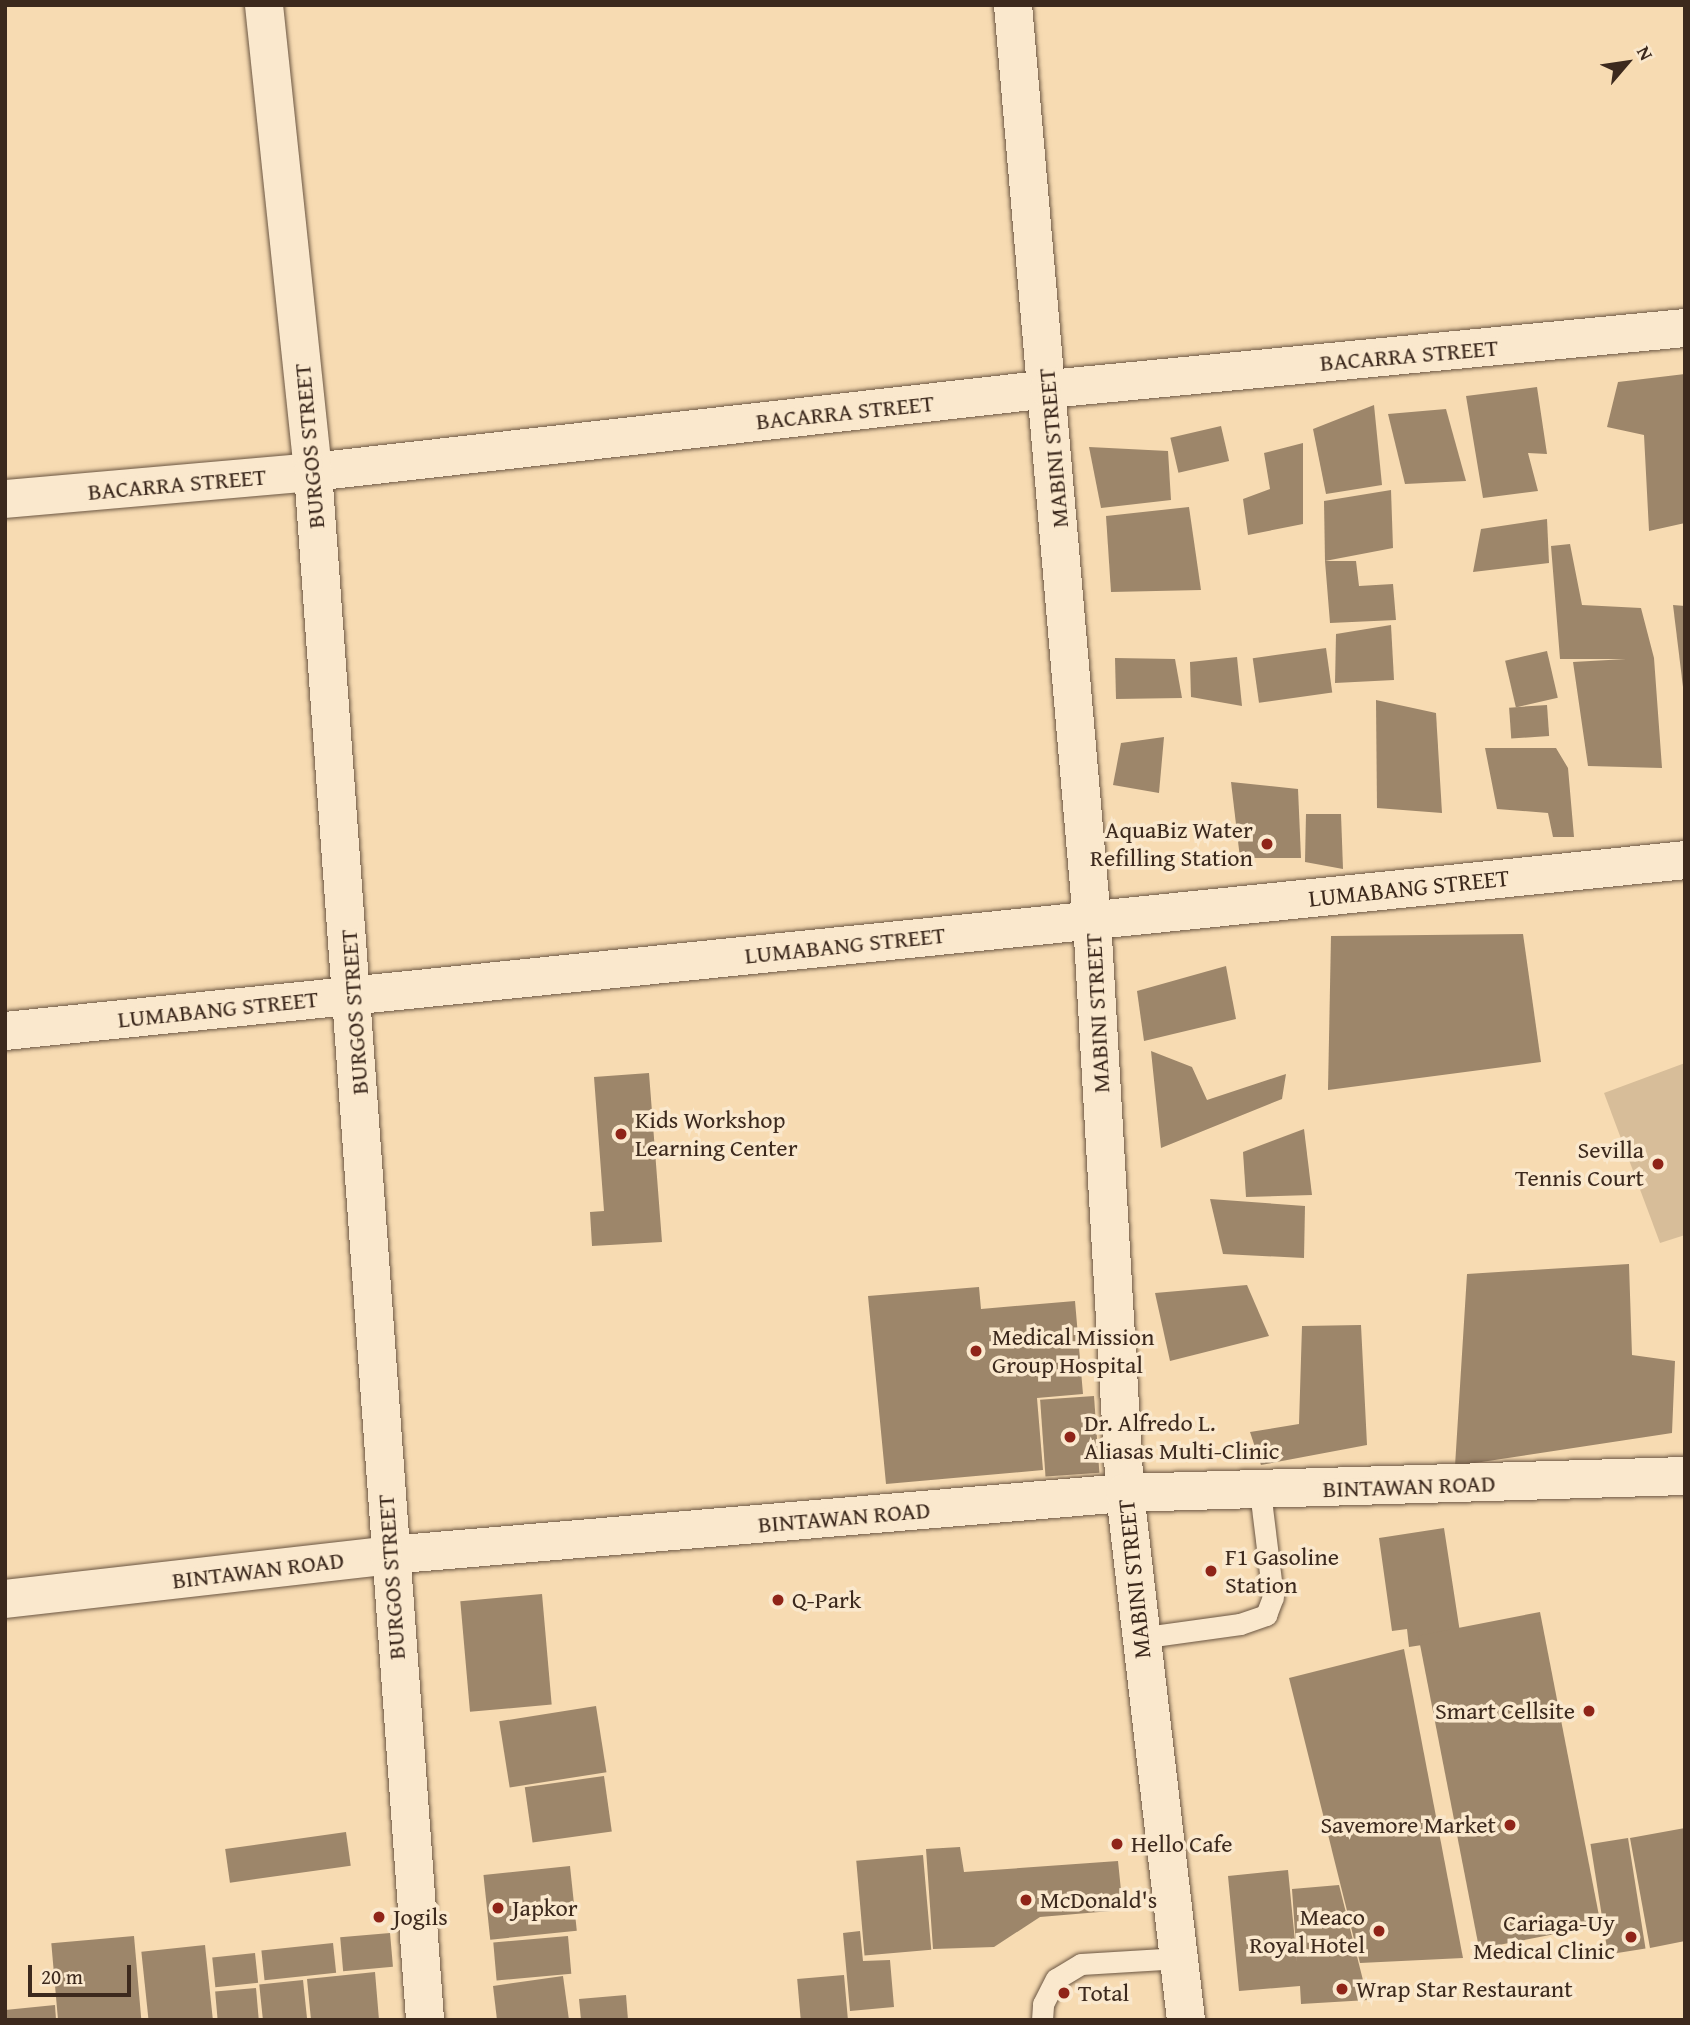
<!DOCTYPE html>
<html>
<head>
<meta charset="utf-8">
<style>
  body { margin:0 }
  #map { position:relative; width:1690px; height:2025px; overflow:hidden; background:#f7dbb2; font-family:"Gentium Book Plus",serif }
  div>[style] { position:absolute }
  .green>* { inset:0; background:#d7bd99 }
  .building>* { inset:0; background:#9d866a; transform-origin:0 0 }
  .roads { filter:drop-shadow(0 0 2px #6b5642) drop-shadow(0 0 2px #6b5642) }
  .lane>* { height:21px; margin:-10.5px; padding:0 10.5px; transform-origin:10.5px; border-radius:10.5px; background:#fae8cd }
  .street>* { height:38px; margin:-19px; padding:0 19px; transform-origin:19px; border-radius:19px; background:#fae8cd }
  .secondary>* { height:38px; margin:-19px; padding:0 19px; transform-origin:19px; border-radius:19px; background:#fae8cd }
  .dots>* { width:19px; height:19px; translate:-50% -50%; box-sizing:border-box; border:4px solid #fae8cd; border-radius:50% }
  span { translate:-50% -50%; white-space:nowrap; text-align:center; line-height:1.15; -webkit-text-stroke:7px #fae8cd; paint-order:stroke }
  .street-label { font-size:24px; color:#3c291d }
  .poi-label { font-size:24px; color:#3c291d }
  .right { translate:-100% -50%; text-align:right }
  .left { translate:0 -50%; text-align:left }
  .frame { position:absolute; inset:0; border:7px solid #3c291d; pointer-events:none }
  .north { position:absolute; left:1592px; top:28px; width:70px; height:70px; -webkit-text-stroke:5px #fae8cd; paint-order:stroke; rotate:61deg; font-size:19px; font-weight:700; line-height:28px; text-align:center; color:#3c291d }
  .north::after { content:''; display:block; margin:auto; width:24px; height:32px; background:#3c291d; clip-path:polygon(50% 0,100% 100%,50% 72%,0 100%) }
  .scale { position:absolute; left:28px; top:1965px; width:103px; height:32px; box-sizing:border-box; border:4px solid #3c291d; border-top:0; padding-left:9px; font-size:21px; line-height:24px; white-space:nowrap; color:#3c291d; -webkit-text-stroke:5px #fae8cd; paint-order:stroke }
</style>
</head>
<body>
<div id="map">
  <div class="green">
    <div style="clip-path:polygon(1685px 1063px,1685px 1235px,1660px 1243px,1604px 1093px)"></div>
  </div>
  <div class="building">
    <div style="clip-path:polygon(1685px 374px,1685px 523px,1649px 531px,1644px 435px,1607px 427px,1618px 382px)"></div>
    <div style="clip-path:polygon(1537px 387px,1547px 454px,1528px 453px,1538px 491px,1483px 498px,1466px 396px)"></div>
    <div style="clip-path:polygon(1374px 405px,1382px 485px,1326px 494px,1313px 429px)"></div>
    <div style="clip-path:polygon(1446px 409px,1466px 481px,1405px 484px,1388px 414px)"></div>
    <div style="left:1221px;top:426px;width:36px;height:52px;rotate:77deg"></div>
    <div style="clip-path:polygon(1303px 443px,1303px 524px,1248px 535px,1243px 499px,1270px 489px,1264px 453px)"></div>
    <div style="clip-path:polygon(1089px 447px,1168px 451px,1171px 500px,1101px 508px)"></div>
    <div style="clip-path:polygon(1391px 490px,1393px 548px,1325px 561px,1324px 501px)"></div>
    <div style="clip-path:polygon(1189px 507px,1201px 590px,1111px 592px,1106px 516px)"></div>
    <div style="clip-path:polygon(1547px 519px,1549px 563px,1473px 572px,1481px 529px)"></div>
    <div style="clip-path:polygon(1570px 544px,1582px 605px,1641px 608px,1654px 658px,1662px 768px,1588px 766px,1573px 662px,1626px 659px,1560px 659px,1551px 546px)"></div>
    <div style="clip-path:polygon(1325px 561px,1356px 561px,1359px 586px,1393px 584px,1396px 620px,1330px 623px)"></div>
    <div style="clip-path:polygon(1673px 605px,1685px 606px,1685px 687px,1683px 687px)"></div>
    <div style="clip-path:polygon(1391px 625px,1394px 680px,1335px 683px,1336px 634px)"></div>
    <div style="left:1326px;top:648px;width:45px;height:74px;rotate:82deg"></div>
    <div style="left:1547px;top:651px;width:48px;height:43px;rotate:77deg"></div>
    <div style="clip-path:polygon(1237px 657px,1242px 706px,1191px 697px,1190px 662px)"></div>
    <div style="clip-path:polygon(1115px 658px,1175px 659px,1182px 698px,1116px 699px)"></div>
    <div style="clip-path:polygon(1376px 700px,1436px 713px,1442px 813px,1377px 808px)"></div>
    <div style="left:1547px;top:705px;width:31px;height:38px;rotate:86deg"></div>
    <div style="clip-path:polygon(1164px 737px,1159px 793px,1113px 785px,1121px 743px)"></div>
    <div style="clip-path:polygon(1485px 748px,1556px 748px,1568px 768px,1574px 837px,1553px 837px,1548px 813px,1497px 809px)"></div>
    <div style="clip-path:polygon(1231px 782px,1298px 789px,1301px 858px,1240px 858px)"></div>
    <div style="clip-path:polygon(1306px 814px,1341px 814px,1343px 869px,1305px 862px)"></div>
    <div style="clip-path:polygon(1523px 934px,1541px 1062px,1328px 1090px,1331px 936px)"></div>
    <div style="clip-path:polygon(1226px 966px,1236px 1019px,1144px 1041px,1137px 991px)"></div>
    <div style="clip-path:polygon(1151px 1051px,1192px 1067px,1207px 1100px,1286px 1074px,1282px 1099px,1161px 1148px)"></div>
    <div style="clip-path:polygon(649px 1073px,662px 1242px,592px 1246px,590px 1212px,604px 1211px,594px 1077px)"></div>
    <div style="clip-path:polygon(1304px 1129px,1312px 1195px,1246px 1197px,1243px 1152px)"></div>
    <div style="clip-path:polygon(1210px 1199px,1305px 1206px,1304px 1258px,1223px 1254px)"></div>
    <div style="clip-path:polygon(1629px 1264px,1632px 1355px,1675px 1361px,1672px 1433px,1455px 1466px,1467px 1274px)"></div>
    <div style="clip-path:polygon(1247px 1285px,1269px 1336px,1170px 1361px,1155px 1293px)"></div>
    <div style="clip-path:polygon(979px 1287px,981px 1309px,1075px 1301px,1083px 1394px,1037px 1398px,1043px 1470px,886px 1484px,868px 1296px)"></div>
    <div style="clip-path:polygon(1361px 1325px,1367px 1445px,1261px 1465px,1250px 1432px,1299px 1424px,1302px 1326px)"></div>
    <div style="left:1094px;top:1396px;width:77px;height:54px;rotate:86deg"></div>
    <div style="clip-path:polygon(1444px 1528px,1461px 1639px,1409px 1647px,1407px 1629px,1392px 1631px,1379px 1538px)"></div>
    <div style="left:542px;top:1594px;width:111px;height:82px;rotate:85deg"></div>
    <div style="left:1540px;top:1612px;width:319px;height:124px;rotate:79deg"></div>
    <div style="clip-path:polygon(1404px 1649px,1463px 1958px,1360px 1963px,1289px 1678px)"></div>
    <div style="left:596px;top:1706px;width:67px;height:98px;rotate:81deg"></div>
    <div style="left:604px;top:1776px;width:56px;height:80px;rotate:82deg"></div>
    <div style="clip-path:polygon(1685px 1828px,1685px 1941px,1650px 1948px,1630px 1838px)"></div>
    <div style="left:346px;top:1832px;width:34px;height:122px;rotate:82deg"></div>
    <div style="left:1628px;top:1838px;width:112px;height:38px;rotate:81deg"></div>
    <div style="clip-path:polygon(960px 1847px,964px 1872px,1118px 1861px,1123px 1910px,1040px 1917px,994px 1947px,933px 1949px,926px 1849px)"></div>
    <div style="left:923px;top:1855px;width:95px;height:67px;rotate:85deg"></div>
    <div style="left:570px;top:1866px;width:65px;height:87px;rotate:84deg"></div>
    <div style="clip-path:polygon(1288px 1870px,1297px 1962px,1292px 1889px,1339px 1885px,1368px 2000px,1301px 2004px,1300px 1986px,1239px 1991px,1228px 1876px)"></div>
    <div style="clip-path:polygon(860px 1931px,863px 1961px,890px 1960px,894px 2007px,850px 2011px,843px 1933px)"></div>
    <div style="left:390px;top:1933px;width:34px;height:50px;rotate:85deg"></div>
    <div style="left:134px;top:1936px;width:84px;height:83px;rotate:85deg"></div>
    <div style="left:568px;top:1936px;width:38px;height:75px;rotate:85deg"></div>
    <div style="left:333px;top:1943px;width:30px;height:72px;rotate:84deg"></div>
    <div style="left:205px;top:1945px;width:75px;height:64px;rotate:84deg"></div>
    <div style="left:255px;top:1953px;width:30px;height:43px;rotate:84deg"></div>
    <div style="clip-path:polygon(375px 1972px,379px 2020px,311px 2020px,307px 1979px)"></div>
    <div style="left:844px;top:1975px;width:45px;height:47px;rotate:85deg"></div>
    <div style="clip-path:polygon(563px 1976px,569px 2020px,497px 2020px,493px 1986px)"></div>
    <div style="left:303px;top:1980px;width:40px;height:44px;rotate:84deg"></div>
    <div style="left:256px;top:1988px;width:32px;height:41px;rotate:85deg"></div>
    <div style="clip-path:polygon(626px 1995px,628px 2020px,581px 2020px,579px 1999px)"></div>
    <div style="clip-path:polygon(55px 2005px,56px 2020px,5px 2020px,5px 2010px)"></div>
  </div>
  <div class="roads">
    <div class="lane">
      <div style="left:1139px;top:1638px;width:102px;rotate:-7.9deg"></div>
      <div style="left:1240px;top:1624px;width:28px;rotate:-19deg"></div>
      <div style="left:1266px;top:1615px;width:19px;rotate:-69deg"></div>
      <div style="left:1273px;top:1597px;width:107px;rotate:-97deg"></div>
      <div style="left:1042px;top:2020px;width:16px;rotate:-86deg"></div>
      <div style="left:1043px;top:2004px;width:28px;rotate:-63deg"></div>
      <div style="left:1056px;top:1979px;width:29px;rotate:-31deg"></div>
      <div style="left:1081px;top:1964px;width:99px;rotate:-3.5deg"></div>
    </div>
    <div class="street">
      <div style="left:1013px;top:5px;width:918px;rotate:85.07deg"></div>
      <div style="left:1092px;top:920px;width:574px;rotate:86.7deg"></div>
      <div style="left:1125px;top:1493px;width:531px;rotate:83.4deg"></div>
      <div style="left:5px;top:499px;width:309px;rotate:-5deg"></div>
      <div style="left:313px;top:472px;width:741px;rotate:-6.43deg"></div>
      <div style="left:1049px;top:389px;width:639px;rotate:-5.48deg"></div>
      <div style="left:5px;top:1031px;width:1689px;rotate:-5.81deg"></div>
      <div style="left:5px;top:1599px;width:387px;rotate:-6.5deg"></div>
      <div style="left:389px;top:1555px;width:739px;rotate:-4.82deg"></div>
      <div style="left:1125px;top:1493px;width:560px;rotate:-1.74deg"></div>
    </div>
    <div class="secondary">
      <div style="left:264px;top:5px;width:470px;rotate:84deg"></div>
      <div style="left:313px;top:472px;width:1552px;rotate:85.86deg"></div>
    </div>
  </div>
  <div class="dots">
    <div style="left:1267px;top:844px;background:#8f2418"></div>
    <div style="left:621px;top:1134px;background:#8f2418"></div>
    <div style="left:1658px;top:1164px;background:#8f2418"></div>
    <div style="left:976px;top:1351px;background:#8f2418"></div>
    <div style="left:1070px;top:1437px;background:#8f2418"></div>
    <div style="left:1211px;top:1571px;background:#8f2418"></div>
    <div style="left:778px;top:1600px;background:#8f2418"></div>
    <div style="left:1589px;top:1711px;background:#8f2418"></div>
    <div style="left:1510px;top:1825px;background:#8f2418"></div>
    <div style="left:1117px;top:1844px;background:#8f2418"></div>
    <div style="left:1026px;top:1900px;background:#8f2418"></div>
    <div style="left:498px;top:1908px;background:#8f2418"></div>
    <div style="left:379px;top:1917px;background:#8f2418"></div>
    <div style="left:1379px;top:1931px;background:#8f2418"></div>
    <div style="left:1631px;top:1937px;background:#8f2418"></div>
    <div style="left:1342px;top:1989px;background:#8f2418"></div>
    <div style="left:1064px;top:1993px;background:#8f2418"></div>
  </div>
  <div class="street-label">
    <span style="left:1409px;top:355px;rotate:-5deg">BACARRA STREET</span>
    <span style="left:845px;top:412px;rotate:-6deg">BACARRA STREET</span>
    <span style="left:309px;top:446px;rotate:-95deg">BURGOS STREET</span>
    <span style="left:1053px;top:448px;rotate:-95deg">MABINI STREET</span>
    <span style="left:177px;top:484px;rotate:-5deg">BACARRA STREET</span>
    <span style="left:1409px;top:888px;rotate:-6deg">LUMABANG STREET</span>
    <span style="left:845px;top:945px;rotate:-6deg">LUMABANG STREET</span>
    <span style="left:218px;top:1009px;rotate:-6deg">LUMABANG STREET</span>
    <span style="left:354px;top:1012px;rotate:-94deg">BURGOS STREET</span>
    <span style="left:1097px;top:1013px;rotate:-93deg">MABINI STREET</span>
    <span style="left:1409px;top:1486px;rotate:-2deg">BINTAWAN ROAD</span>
    <span style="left:844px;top:1517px;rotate:-5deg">BINTAWAN ROAD</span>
    <span style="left:258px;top:1570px;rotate:-7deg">BINTAWAN ROAD</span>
    <span style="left:391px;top:1577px;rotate:-94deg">BURGOS STREET</span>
    <span style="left:1134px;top:1579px;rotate:-96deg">MABINI STREET</span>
  </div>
  <div class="poi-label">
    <span class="right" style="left:1253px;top:844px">AquaBiz Water<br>Refilling Station</span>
    <span class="left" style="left:635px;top:1134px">Kids Workshop<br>Learning Center</span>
    <span class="right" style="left:1644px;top:1164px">Sevilla<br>Tennis Court</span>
    <span class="left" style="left:992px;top:1351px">Medical Mission<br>Group Hospital</span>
    <span class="left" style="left:1084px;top:1437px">Dr. Alfredo L.<br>Aliasas Multi-Clinic</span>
    <span class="left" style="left:1225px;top:1571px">F1 Gasoline<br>Station</span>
    <span class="left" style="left:792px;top:1600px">Q-Park</span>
    <span class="right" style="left:1575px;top:1711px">Smart Cellsite</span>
    <span class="right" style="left:1496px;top:1825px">Savemore Market</span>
    <span class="left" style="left:1131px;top:1844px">Hello Cafe</span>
    <span class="left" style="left:1040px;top:1900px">McDonald's</span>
    <span class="left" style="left:512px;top:1908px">Japkor</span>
    <span class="left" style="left:393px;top:1917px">Jogils</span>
    <span class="right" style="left:1365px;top:1931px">Meaco<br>Royal Hotel</span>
    <span class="right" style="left:1615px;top:1937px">Cariaga-Uy<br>Medical Clinic</span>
    <span class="left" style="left:1356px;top:1989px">Wrap Star Restaurant</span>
    <span class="left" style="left:1078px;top:1993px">Total</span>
  </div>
  <div class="frame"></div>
  <div class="north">N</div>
  <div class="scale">20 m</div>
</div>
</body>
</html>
